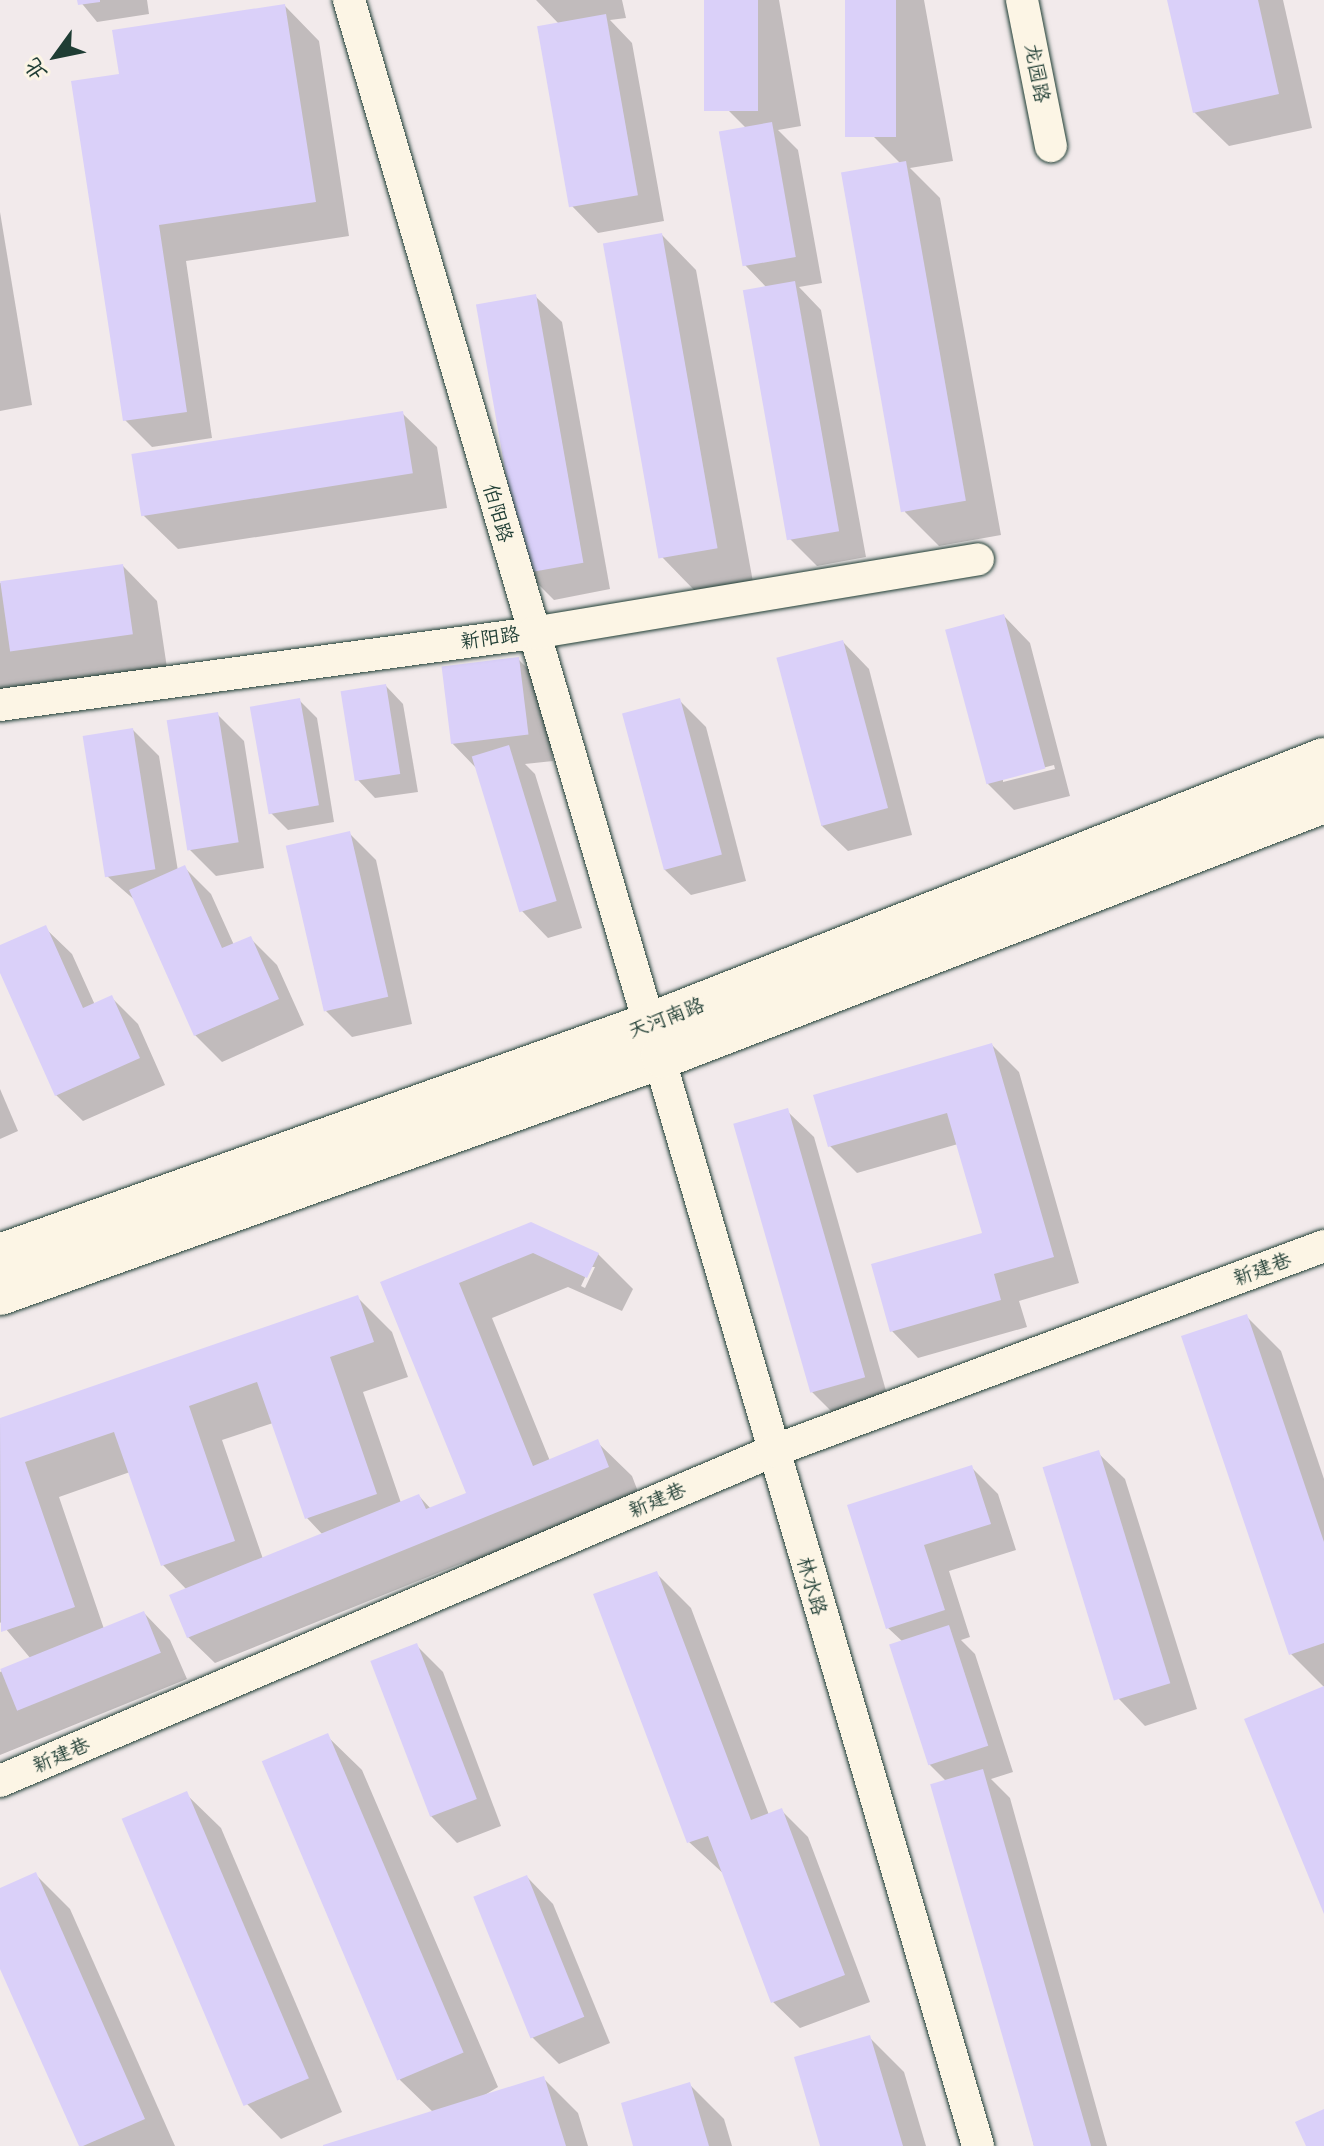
<!DOCTYPE html>
<html>
<head>
<meta charset="utf-8">
<style>
  body { margin:0 }
  #map { position:relative; width:1324px; height:2146px; overflow:hidden; background:#f2eaeb; font-family:"Shantell Sans","LXGW WenKai TC",sans-serif }
  div>[style] { position:absolute }
  .shadow>* { inset:0; background:#0003 }
  .building>* { inset:0; background:#dad0f9; transform-origin:0 0 }
  .roads { filter:drop-shadow(0 0 2px #1f3d34) drop-shadow(0 0 2px #1f3d34) }
  .street>* { height:32px; margin:-16px; padding:0 16px; transform-origin:16px; border-radius:16px; background:#fcf5e5 }
  .primary>* { height:44px; margin:-22px; padding:0 22px; transform-origin:22px; border-radius:22px; background:#fcf5e5 }
  span { translate:-50% -50%; white-space:nowrap; text-align:center; line-height:1.15; -webkit-text-stroke:6px #fcf5e5; paint-order:stroke }
  .street-label { font-size:20px; color:#1f3d34 }
  .north { position:absolute; left:16px; top:16px; width:80px; height:80px; -webkit-text-stroke:6px #fcf5e5; paint-order:stroke; rotate:237deg; font-size:22px; font-weight:700; line-height:32px; text-align:center; color:#1f3d34 }
  .north::after { content:''; display:block; margin:auto; width:28px; height:36px; background:#1f3d34; clip-path:polygon(50% 0,100% 100%,50% 72%,0 100%) }
</style>
</head>
<body>
<div id="map">
  <div class="shadow">
    <div style="clip-path:polygon(79px 0,147px 0,149px 14px,97px 22px)"></div>
    <div style="clip-path:polygon(536px 0,622px 0,626px 18px,610px 20px,632px 43px,664px 221px,598px 233px,572px 206px,559px 24px)"></div>
    <div style="clip-path:polygon(706px 0,779px 0,801px 126px,778px 130px,798px 150px,822px 283px,799px 287px,821px 310px,866px 557px,817px 566px,790px 539px,767px 288px,745px 265px,746px 128px,726px 108px)"></div>
    <div style="clip-path:polygon(847px 0,924px 0,953px 161px,910px 168px,940px 198px,1001px 535px,939px 546px,905px 512px,901px 164px,871px 134px)"></div>
    <div style="clip-path:polygon(1169px 0,1283px 0,1312px 128px,1229px 146px,1194px 112px)"></div>
    <div style="clip-path:polygon(285px 6px,319px 41px,349px 236px,186px 261px,212px 438px,152px 447px,125px 420px,121px 75px)"></div>
    <div style="clip-path:polygon(0 212px,32px 405px,0 411px)"></div>
    <div style="clip-path:polygon(662px 235px,696px 270px,753px 582px,696px 592px,662px 557px)"></div>
    <div style="clip-path:polygon(535px 296px,562px 322px,610px 589px,554px 600px,527px 573px)"></div>
    <div style="clip-path:polygon(402px 413px,437px 447px,447px 508px,178px 549px,143px 515px)"></div>
    <div style="clip-path:polygon(123px 566px,157px 601px,167px 668px,0 692px,0 583px)"></div>
    <div style="clip-path:polygon(evenodd,1004px 616px,1030px 643px,1070px 796px,1014px 810px,987px 783px,1004px 616px,1054px 765px,1055px 769px,1003px 782px,1003px 778px,1054px 765px)"></div>
    <div style="clip-path:polygon(843px 642px,869px 669px,912px 835px,848px 851px,821px 825px)"></div>
    <div style="clip-path:polygon(518px 659px,545px 686px,553px 761px,525px 764px,535px 774px,582px 928px,548px 938px,522px 911px,478px 770px,451px 742px)"></div>
    <div style="clip-path:polygon(386px 686px,403px 704px,418px 792px,375px 798px,358px 780px)"></div>
    <div style="clip-path:polygon(299px 700px,317px 718px,334px 822px,288px 830px,270px 812px)"></div>
    <div style="clip-path:polygon(680px 701px,706px 727px,746px 881px,691px 895px,664px 869px)"></div>
    <div style="clip-path:polygon(218px 715px,244px 741px,264px 868px,216px 876px,189px 849px)"></div>
    <div style="clip-path:polygon(133px 730px,159px 756px,178px 871px,185px 868px,211px 894px,234px 945px,250px 938px,277px 965px,304px 1025px,222px 1062px,195px 1035px,137px 902px,107px 876px)"></div>
    <div style="clip-path:polygon(349px 833px,376px 860px,412px 1024px,352px 1037px,325px 1010px)"></div>
    <div style="clip-path:polygon(45px 928px,72px 954px,95px 1005px,111px 997px,138px 1024px,165px 1085px,83px 1121px,56px 1095px,0 968px,0 948px)"></div>
    <div style="clip-path:polygon(992px 1045px,1019px 1072px,1079px 1283px,1019px 1301px,1027px 1327px,918px 1358px,892px 1331px,984px 1234px,958px 1144px,857px 1173px,830px 1146px)"></div>
    <div style="clip-path:polygon(0 1089px,18px 1131px,0 1139px)"></div>
    <div style="clip-path:polygon(787px 1111px,814px 1137px,890px 1405px,839px 1419px,812px 1392px)"></div>
    <div style="clip-path:polygon(evenodd,531px 1224px,598px 1254px,633px 1289px,622px 1311px,568px 1287px,492px 1318px,550px 1461px,597px 1442px,632px 1476px,642px 1502px,473px 1570px,465px 1562px,215px 1663px,188px 1637px,187px 1590px,163px 1565px,130px 1472px,59px 1497px,104px 1629px,144px 1613px,170px 1640px,187px 1679px,0 1755px,0 1672px,31px 1659px,0 1622px,0 1420px,357px 1297px,392px 1332px,408px 1377px,363px 1392px,401px 1503px,419px 1496px,431px 1509px,468px 1494px,383px 1283px,531px 1224px,590px 1267px,595px 1267px,585px 1288px,581px 1286px,590px 1267px,531px 1224px,273px 1423px,307px 1518px,323px 1535px,263px 1559px,222px 1440px,273px 1423px)"></div>
    <div style="clip-path:polygon(1246px 1316px,1281px 1351px,1324px 1479px,1324px 1687px,1291px 1654px)"></div>
    <div style="clip-path:polygon(1098px 1453px,1125px 1479px,1197px 1709px,1145px 1726px,1119px 1699px)"></div>
    <div style="clip-path:polygon(972px 1468px,998px 1494px,1016px 1550px,949px 1571px,970px 1637px,961px 1640px,975px 1654px,1013px 1772px,991px 1779px,1010px 1798px,1107px 2146px,1034px 2146px,946px 1781px,929px 1764px,903px 1642px,888px 1628px,850px 1506px)"></div>
    <div style="clip-path:polygon(656px 1573px,691px 1608px,769px 1815px,781px 1810px,808px 1837px,870px 2002px,800px 2028px,773px 2002px,726px 1876px,689px 1842px)"></div>
    <div style="clip-path:polygon(416px 1645px,443px 1672px,501px 1826px,457px 1843px,431px 1816px)"></div>
    <div style="clip-path:polygon(327px 1736px,362px 1770px,498px 2087px,478px 2099px,544px 2079px,578px 2113px,588px 2146px,327px 2146px,434px 2113px,400px 2080px)"></div>
    <div style="clip-path:polygon(186px 1794px,221px 1828px,342px 2112px,281px 2139px,247px 2104px)"></div>
    <div style="clip-path:polygon(35px 1874px,70px 1909px,175px 2146px,81px 2146px,0 1964px,0 1890px)"></div>
    <div style="clip-path:polygon(527px 1877px,553px 1904px,610px 2043px,559px 2064px,532px 2037px)"></div>
    <div style="clip-path:polygon(869px 2037px,904px 2072px,926px 2146px,822px 2146px)"></div>
    <div style="clip-path:polygon(689px 2084px,724px 2119px,732px 2146px,635px 2146px)"></div>
  </div>
  <div class="building">
    <div style="clip-path:polygon(77px 0,100px 0,100px 2px,78px 5px)"></div>
    <div style="left:704px;top:0;width:54px;height:111px"></div>
    <div style="left:845px;top:0;width:51px;height:137px"></div>
    <div style="clip-path:polygon(1167px 0,1258px 0,1279px 94px,1193px 113px)"></div>
    <div style="clip-path:polygon(285px 4px,316px 202px,159px 225px,187px 412px,123px 421px,71px 81px,119px 74px,112px 30px)"></div>
    <div style="left:606px;top:14px;width:184px;height:70px;rotate:80deg"></div>
    <div style="left:772px;top:122px;width:137px;height:54px;rotate:80deg"></div>
    <div style="left:906px;top:161px;width:345px;height:66px;rotate:80deg"></div>
    <div style="left:662px;top:233px;width:320px;height:60px;rotate:80deg"></div>
    <div style="left:795px;top:281px;width:254px;height:53px;rotate:80deg"></div>
    <div style="left:536px;top:294px;width:273px;height:61px;rotate:80deg"></div>
    <div style="left:403px;top:411px;width:63px;height:275px;rotate:81deg"></div>
    <div style="left:123px;top:564px;width:71px;height:124px;rotate:82deg"></div>
    <div style="left:1004px;top:614px;width:160px;height:61px;rotate:75deg"></div>
    <div style="left:843px;top:640px;width:174px;height:69px;rotate:75deg"></div>
    <div style="left:519px;top:657px;width:78px;height:78px;rotate:83deg"></div>
    <div style="left:386px;top:684px;width:91px;height:46px;rotate:81deg"></div>
    <div style="left:300px;top:698px;width:109px;height:51px;rotate:80deg"></div>
    <div style="left:680px;top:698px;width:162px;height:60px;rotate:75deg"></div>
    <div style="left:218px;top:712px;width:132px;height:52px;rotate:81deg"></div>
    <div style="left:133px;top:728px;width:143px;height:51px;rotate:81deg"></div>
    <div style="left:509px;top:745px;width:163px;height:39px;rotate:73deg"></div>
    <div style="left:350px;top:831px;width:170px;height:66px;rotate:77deg"></div>
    <div style="clip-path:polygon(185px 865px,222px 948px,251px 936px,279px 999px,194px 1036px,129px 890px)"></div>
    <div style="clip-path:polygon(46px 925px,83px 1008px,112px 995px,140px 1058px,55px 1096px,0 973px,0 945px)"></div>
    <div style="clip-path:polygon(992px 1043px,1054px 1257px,994px 1274px,1001px 1300px,890px 1332px,871px 1264px,982px 1233px,947px 1113px,828px 1147px,813px 1095px)"></div>
    <div style="left:788px;top:1108px;width:280px;height:57px;rotate:74deg"></div>
    <div style="clip-path:polygon(531px 1222px,599px 1253px,587px 1278px,533px 1253px,459px 1283px,533px 1466px,598px 1439px,609px 1467px,187px 1638px,169px 1595px,419px 1494px,426px 1509px,466px 1493px,380px 1282px)"></div>
    <div style="clip-path:polygon(358px 1295px,374px 1342px,330px 1357px,377px 1494px,305px 1519px,257px 1382px,189px 1406px,235px 1541px,161px 1566px,114px 1432px,25px 1462px,75px 1607px,1px 1632px,0 1418px)"></div>
    <div style="clip-path:polygon(1247px 1314px,1324px 1542px,1324px 1643px,1289px 1655px,1181px 1336px)"></div>
    <div style="left:1099px;top:1450px;width:244px;height:59px;rotate:73deg"></div>
    <div style="clip-path:polygon(972px 1465px,991px 1524px,924px 1545px,945px 1610px,886px 1629px,847px 1505px)"></div>
    <div style="clip-path:polygon(657px 1571px,751px 1820px,782px 1808px,845px 1975px,771px 2003px,708px 1836px,687px 1843px,593px 1594px)"></div>
    <div style="left:144px;top:1611px;width:45px;height:155px;rotate:68deg"></div>
    <div style="left:949px;top:1625px;width:127px;height:63px;rotate:72deg"></div>
    <div style="left:417px;top:1643px;width:167px;height:50px;rotate:69deg"></div>
    <div style="clip-path:polygon(1324px 1686px,1324px 1914px,1244px 1719px)"></div>
    <div style="left:328px;top:1733px;width:347px;height:72px;rotate:67deg"></div>
    <div style="left:983px;top:1769px;width:392px;height:55px;rotate:74deg"></div>
    <div style="left:187px;top:1791px;width:312px;height:71px;rotate:67deg"></div>
    <div style="clip-path:polygon(36px 1872px,145px 2119px,83px 2146px,79px 2146px,0 1969px,0 1888px)"></div>
    <div style="left:527px;top:1875px;width:153px;height:58px;rotate:68deg"></div>
    <div style="clip-path:polygon(870px 2035px,903px 2146px,820px 2146px,794px 2057px)"></div>
    <div style="clip-path:polygon(544px 2076px,566px 2146px,323px 2146px,323px 2145px)"></div>
    <div style="clip-path:polygon(690px 2082px,709px 2146px,633px 2146px,621px 2103px)"></div>
    <div style="clip-path:polygon(1324px 2109px,1324px 2146px,1306px 2146px,1295px 2122px)"></div>
  </div>
  <div class="roads">
    <div class="street">
      <div style="left:349px;top:0;width:2236px;rotate:73.66deg"></div>
      <div style="left:1022px;top:0;width:149px;rotate:78.8deg"></div>
      <div style="left:0;top:705px;width:538px;rotate:-7.69deg"></div>
      <div style="left:533px;top:633px;width:451px;rotate:-9.4deg"></div>
      <div style="left:0;top:1781px;width:840px;rotate:-23.12deg"></div>
      <div style="left:773px;top:1451px;width:588px;rotate:-20.41deg"></div>
    </div>
    <div class="primary">
      <div style="left:0;top:1256px;width:692px;rotate:-19.59deg"></div>
      <div style="left:652px;top:1024px;width:722px;rotate:-21.45deg"></div>
      <div style="left:0;top:1293px;width:704px;rotate:-19.67deg"></div>
      <div style="left:663px;top:1056px;width:708px;rotate:-21.1deg"></div>
    </div>
  </div>
  <div class="street-label">
    <span style="left:1037px;top:73px;rotate:79deg">龙园路</span>
    <span style="left:498px;top:513px;rotate:74deg">伯阳路</span>
    <span style="left:490px;top:638px;rotate:-8deg">新阳路</span>
    <span style="left:666px;top:1018px;rotate:-21deg">天河南路</span>
    <span style="left:1262px;top:1269px;rotate:-20deg">新建巷</span>
    <span style="left:657px;top:1500px;rotate:-23deg">新建巷</span>
    <span style="left:812px;top:1586px;rotate:74deg">林水路</span>
    <span style="left:61px;top:1755px;rotate:-23deg">新建巷</span>
  </div>
  <div class="north">北</div>
</div>
</body>
</html>
